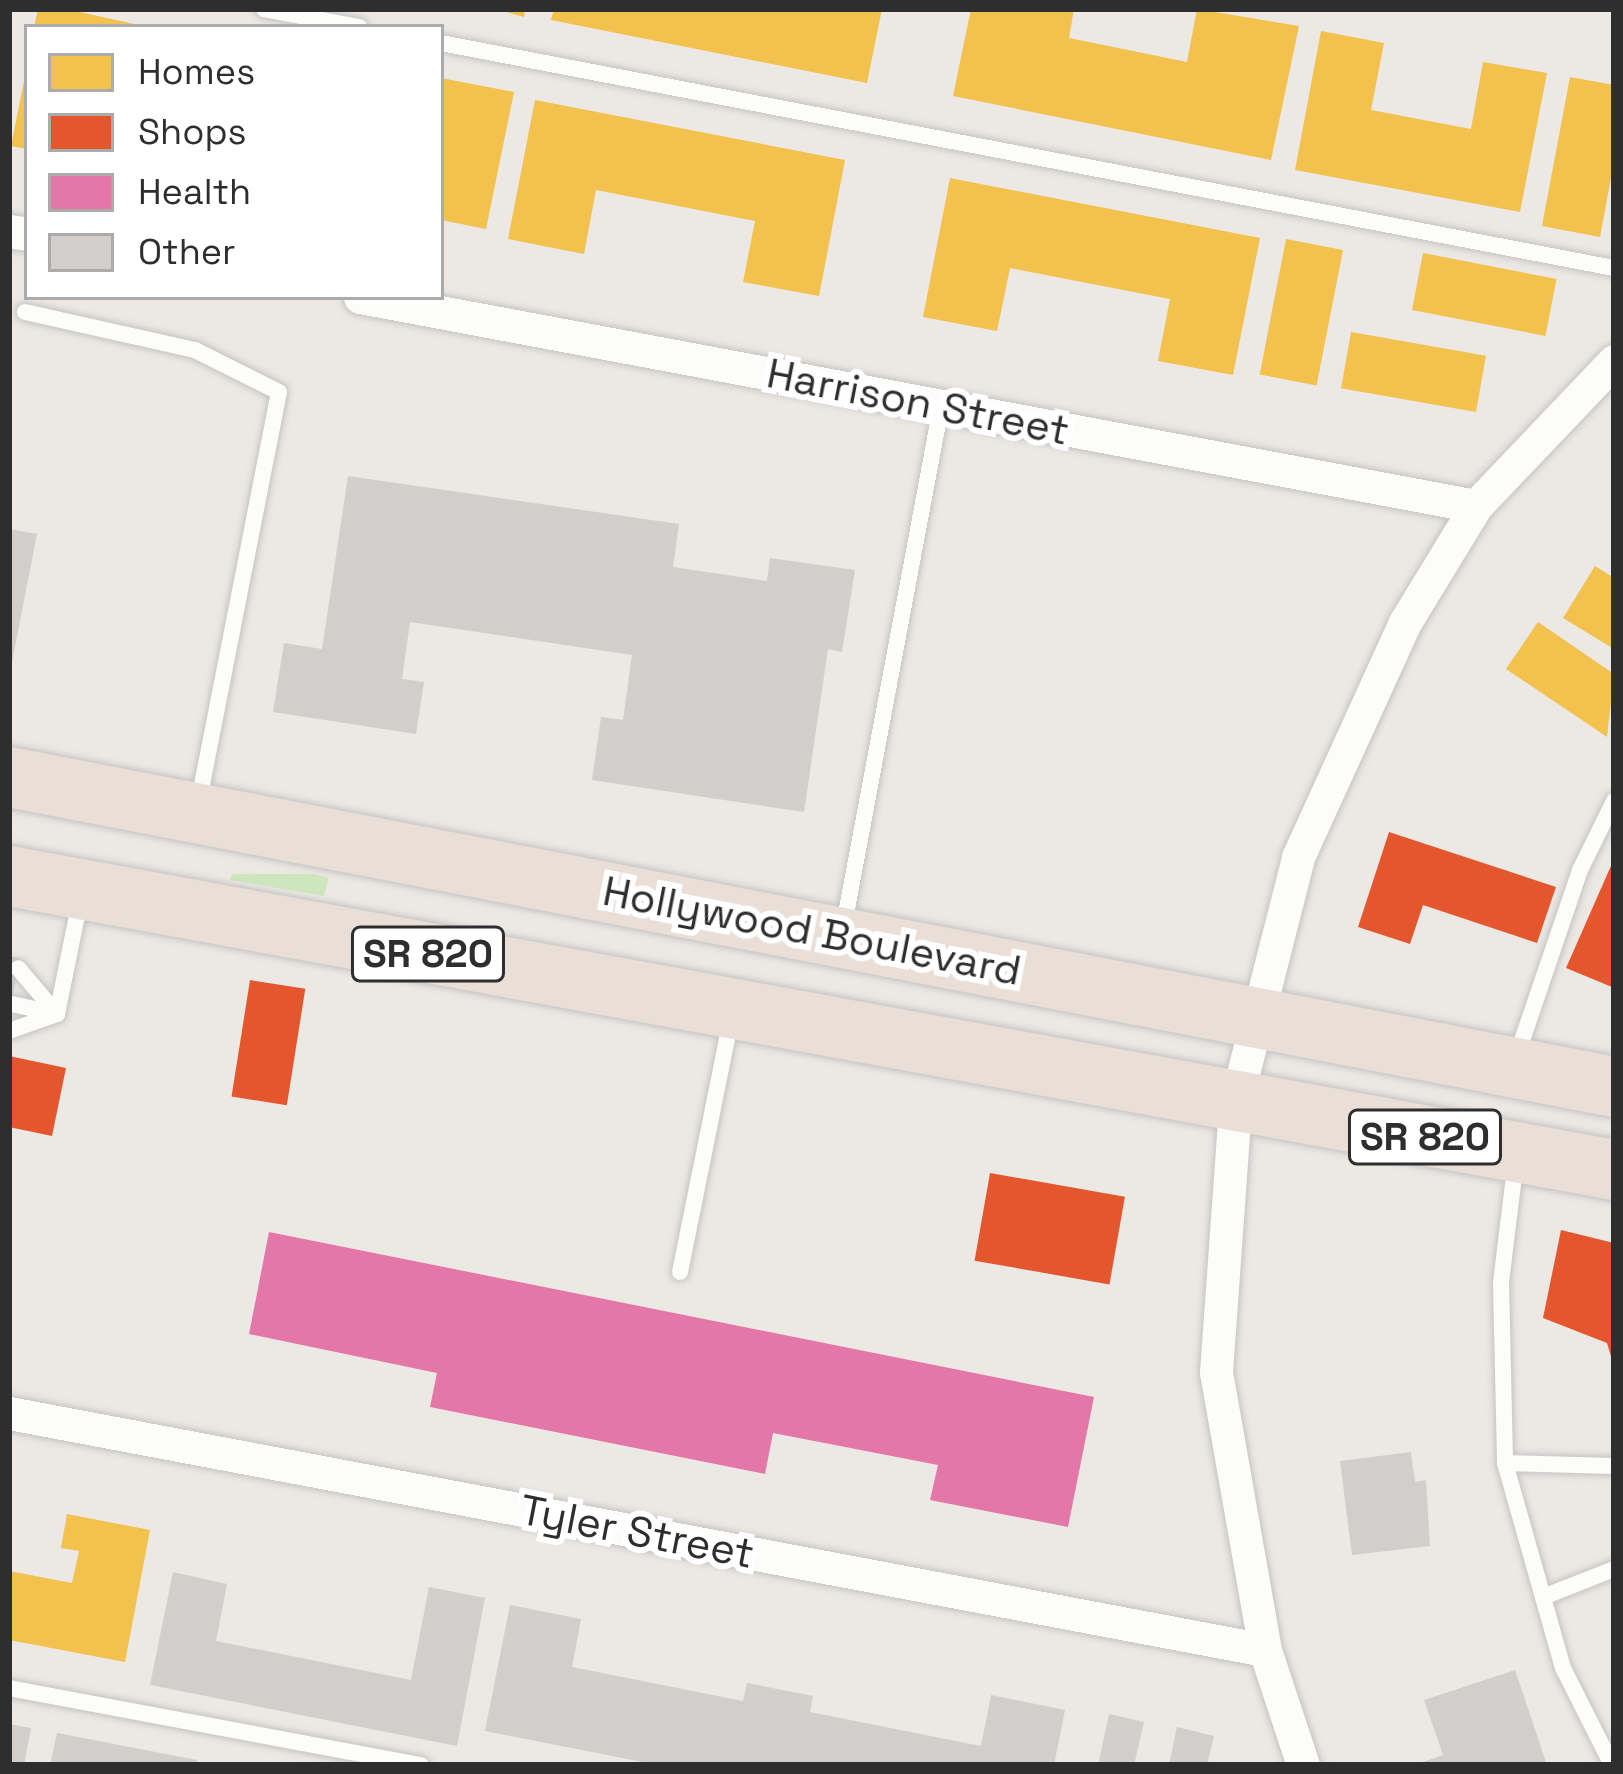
<!DOCTYPE html>
<html>
<head>
<meta charset="utf-8">
<style>
  body { margin:0 }
  #map { position:relative; width:1623px; height:1774px; overflow:hidden; background:#ece8e4; font-family:"Space Grotesk",sans-serif }
  div>[style] { position:absolute }
  .green>* { inset:0; background:#cee6be }
  .homes>* { inset:0; background:#f2c14e; transform-origin:0 0 }
  .shops>* { inset:0; background:#e4572e; transform-origin:0 0 }
  .health>* { inset:0; background:#e377a8 }
  .building>* { inset:0; background:#d1cecb }
  .roads { filter:drop-shadow(0 0 3px #c5c4c5) drop-shadow(0 0 3px #c5c4c5) }
  .lane>* { height:16px; margin:-8px; padding:0 8px; transform-origin:8px; border-radius:8px; background:#fcfcfb }
  .street>* { height:33px; margin:-16.5px; padding:0 16.5px; transform-origin:16.5px; border-radius:16.5px; background:#fcfcfb }
  .highway>* { height:60px; margin:-30px; padding:0 30px; transform-origin:30px; border-radius:30px; background:#eadfd6 }
  span { translate:-50% -50%; white-space:nowrap; text-align:center; line-height:1.15; -webkit-text-stroke:12px #fff; paint-order:stroke }
  .shield-label span { padding:3px 9px; background:#fff; border:3px solid; border-radius:9px; -webkit-text-stroke-width:0 }
  .shield-label { font-size:39px; color:#2e2e2e; font-weight:700 }
  .street-label { font-size:42px; color:#2e2e2e }
  .frame { position:absolute; inset:0; border:12px solid #2e2e2e; pointer-events:none }
  .legend { position:absolute; left:24px; top:24px; width:420px; height:276px; box-sizing:border-box; background:#fff; border:3px solid #ababab; margin:0; padding:15px 21px; list-style:none; font-size:36px; color:#2e2e2e }
  .legend li { display:flex; align-items:center; gap:24px; height:60px }
  .legend b { width:60px; border:3px solid #ababab }
</style>
</head>
<body>
<div id="map">
  <div class="green">
    <div style="clip-path:polygon(232px 874px,313px 874px,329px 878px,324px 896px,230px 880px)"></div>
  </div>
  <div class="homes">
    <div style="clip-path:polygon(38px 9px,66px 9px,148px 27px,34px 27px)"></div>
    <div style="clip-path:polygon(496px 9px,525px 9px,524px 17px)"></div>
    <div style="clip-path:polygon(554px 9px,882px 9px,867px 83px,551px 20px)"></div>
    <div style="clip-path:polygon(971px 9px,1074px 9px,1069px 38px,1187px 62px,1197px 9px,1299px 26px,1271px 160px,953px 96px)"></div>
    <div style="clip-path:polygon(1321px 31px,1384px 43px,1371px 110px,1471px 129px,1483px 62px,1547px 73px,1520px 212px,1295px 170px)"></div>
    <div style="clip-path:polygon(25px 76px,27px 76px,27px 149px,11px 146px)"></div>
    <div style="clip-path:polygon(1570px 77px,1614px 85px,1614px 162px,1600px 237px,1542px 226px)"></div>
    <div style="clip-path:polygon(441px 78px,514px 92px,486px 229px,441px 220px)"></div>
    <div style="clip-path:polygon(535px 100px,845px 160px,819px 296px,743px 282px,755px 221px,596px 190px,584px 254px,508px 239px)"></div>
    <div style="clip-path:polygon(950px 178px,1260px 238px,1233px 375px,1158px 361px,1170px 299px,1010px 268px,997px 331px,923px 317px)"></div>
    <div style="left:1286px;top:239px;width:58px;height:138px;rotate:11deg"></div>
    <div style="left:1423px;top:253px;width:136px;height:58px;rotate:11deg"></div>
    <div style="left:1351px;top:332px;width:137px;height:57px;rotate:10deg"></div>
    <div style="clip-path:polygon(1595px 566px,1614px 578px,1614px 649px,1563px 618px)"></div>
    <div style="clip-path:polygon(1538px 622px,1614px 674px,1607px 737px,1506px 669px)"></div>
    <div style="clip-path:polygon(67px 1514px,150px 1530px,125px 1662px,9px 1640px,9px 1571px,72px 1583px,79px 1551px,61px 1548px)"></div>
  </div>
  <div class="shops">
    <div style="clip-path:polygon(1389px 832px,1556px 887px,1537px 943px,1423px 905px,1410px 944px,1358px 927px)"></div>
    <div style="clip-path:polygon(1614px 859px,1614px 983px,1612px 987px,1566px 968px)"></div>
    <div style="left:250px;top:980px;width:56px;height:118px;rotate:9deg"></div>
    <div style="clip-path:polygon(9px 1056px,66px 1068px,52px 1136px,9px 1127px)"></div>
    <div style="left:990px;top:1173px;width:137px;height:89px;rotate:10deg"></div>
    <div style="clip-path:polygon(1561px 1230px,1614px 1243px,1614px 1367px,1607px 1343px,1543px 1318px)"></div>
  </div>
  <div class="health">
    <div style="clip-path:polygon(269px 1232px,1094px 1397px,1068px 1527px,930px 1500px,938px 1465px,773px 1433px,765px 1474px,430px 1407px,437px 1373px,249px 1334px)"></div>
  </div>
  <div class="building">
    <div style="clip-path:polygon(348px 476px,679px 524px,673px 567px,767px 581px,770px 558px,855px 570px,842px 652px,828px 649px,804px 812px,592px 780px,601px 717px,623px 720px,632px 655px,410px 622px,402px 679px,424px 682px,416px 734px,273px 712px,284px 643px,322px 649px)"></div>
    <div style="clip-path:polygon(9px 529px,37px 534px,11px 667px,9px 667px)"></div>
    <div style="clip-path:polygon(9px 956px,20px 958px,11px 1006px,9px 1006px)"></div>
    <div style="clip-path:polygon(1411px 1452px,1415px 1482px,1426px 1480px,1430px 1546px,1352px 1555px,1340px 1461px)"></div>
    <div style="clip-path:polygon(173px 1572px,227px 1584px,216px 1641px,411px 1680px,429px 1587px,485px 1598px,457px 1746px,150px 1685px)"></div>
    <div style="clip-path:polygon(510px 1605px,581px 1619px,572px 1667px,743px 1701px,747px 1683px,813px 1696px,810px 1712px,981px 1746px,991px 1695px,1065px 1710px,1054px 1765px,658px 1765px,485px 1731px)"></div>
    <div style="clip-path:polygon(1515px 1670px,1547px 1765px,1414px 1765px,1443px 1755px,1424px 1700px)"></div>
    <div style="clip-path:polygon(1109px 1714px,1144px 1722px,1134px 1765px,1098px 1765px)"></div>
    <div style="clip-path:polygon(9px 1724px,31px 1728px,24px 1765px,9px 1765px)"></div>
    <div style="clip-path:polygon(1177px 1727px,1214px 1736px,1207px 1765px,1169px 1765px)"></div>
    <div style="clip-path:polygon(57px 1733px,197px 1760px,196px 1765px,50px 1765px)"></div>
  </div>
  <div class="roads">
    <div class="lane">
      <div style="left:264px;top:9px;width:97px;rotate:10.7deg"></div>
      <div style="left:441px;top:43px;width:1194px;rotate:10.86deg"></div>
      <div style="left:25px;top:312px;width:174px;rotate:12.6deg"></div>
      <div style="left:195px;top:350px;width:94px;rotate:26.6deg"></div>
      <div style="left:279px;top:392px;width:422px;rotate:101.1deg"></div>
      <div style="left:843px;top:930px;width:532px;rotate:-79.39deg"></div>
      <div style="left:12px;top:1004px;width:46px;rotate:12.5deg"></div>
      <div style="left:57px;top:1014px;width:115px;rotate:-78.5deg"></div>
      <div style="left:9px;top:1031px;width:51px;rotate:-19.5deg"></div>
      <div style="left:57px;top:1014px;width:60px;rotate:-130.3deg"></div>
      <div style="left:1515px;top:1061px;width:202px;rotate:-71.2deg"></div>
      <div style="left:1580px;top:870px;width:77px;rotate:-63.8deg"></div>
      <div style="left:1516px;top:1160px;width:124px;rotate:97deg"></div>
      <div style="left:1501px;top:1283px;width:180px;rotate:88.7deg"></div>
      <div style="left:1505px;top:1463px;width:213px;rotate:74.2deg"></div>
      <div style="left:1563px;top:1668px;width:109px;rotate:63.2deg"></div>
      <div style="left:680px;top:1272px;width:259px;rotate:-78.6deg"></div>
      <div style="left:1505px;top:1463px;width:109px;rotate:1.6deg"></div>
      <div style="left:1543px;top:1597px;width:76px;rotate:-21.5deg"></div>
      <div style="left:9px;top:1688px;width:419px;rotate:10.6deg"></div>
    </div>
    <div class="street">
      <div style="left:9px;top:231px;width:18px;rotate:9deg"></div>
      <div style="left:360px;top:297px;width:1135px;rotate:10.61deg"></div>
      <div style="left:9px;top:1413px;width:1278px;rotate:10.69deg"></div>
      <div style="left:1303px;top:1765px;width:121px;rotate:-108.3deg"></div>
      <div style="left:1265px;top:1650px;width:282px;rotate:-100deg"></div>
      <div style="left:1216px;top:1372px;width:268px;rotate:-85.9deg"></div>
      <div style="left:1235px;top:1105px;width:256px;rotate:-75.7deg"></div>
      <div style="left:1298px;top:857px;width:256px;rotate:-65.5deg"></div>
      <div style="left:1404px;top:624px;width:138px;rotate:-58.6deg"></div>
      <div style="left:1476px;top:506px;width:200px;rotate:-46.4deg"></div>
    </div>
    <div class="highway">
      <div style="left:9px;top:777px;width:1635px;rotate:10.93deg"></div>
      <div style="left:9px;top:876px;width:1632px;rotate:10.38deg"></div>
    </div>
  </div>
  <div class="shield-label">
    <span style="left:428px;top:954px">SR 820</span>
    <span style="left:1425px;top:1137px">SR 820</span>
  </div>
  <div class="street-label">
    <span style="left:918px;top:402px;rotate:11deg">Harrison Street</span>
    <span style="left:812px;top:931px;rotate:11deg">Hollywood Boulevard</span>
    <span style="left:637px;top:1532px;rotate:11deg">Tyler Street</span>
  </div>
  <div class="frame"></div>
  <ul class="legend">
  <li><b style="height:33px;background:#f2c14e"></b>Homes</li>
  <li><b style="height:33px;background:#e4572e"></b>Shops</li>
  <li><b style="height:33px;background:#e377a8"></b>Health</li>
  <li><b style="height:33px;background:#d1cecb"></b>Other</li>
  </ul>
</div>
</body>
</html>
